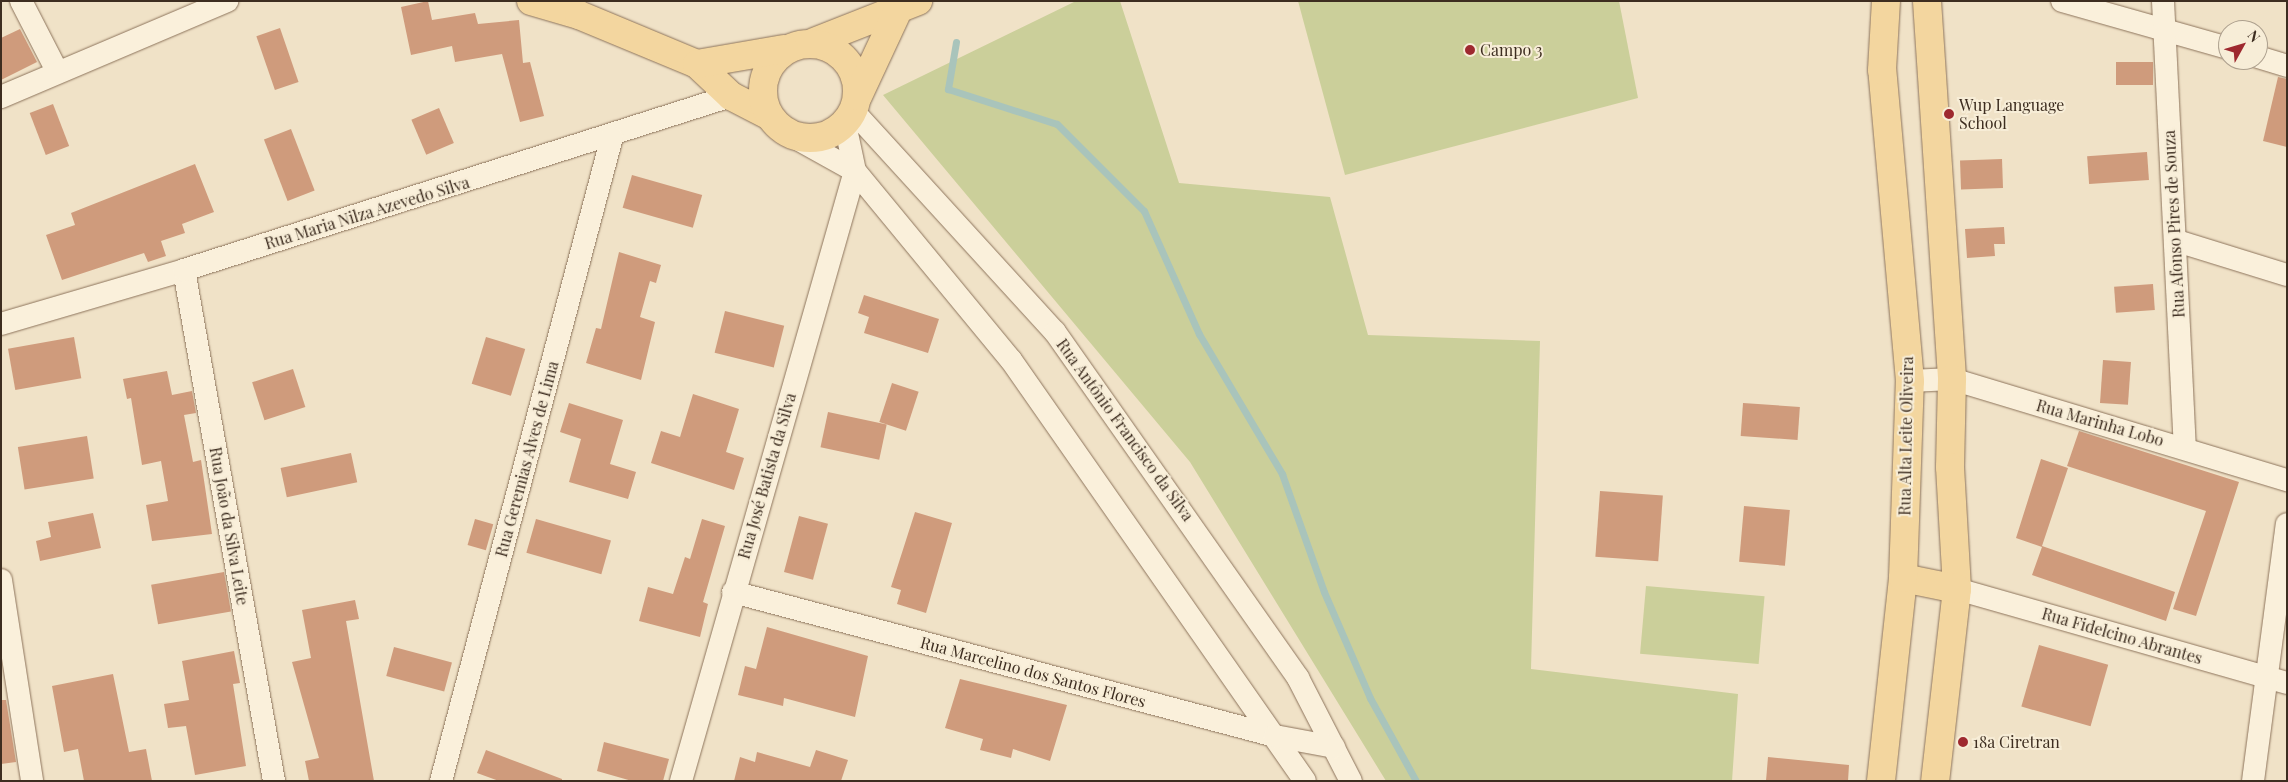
<!DOCTYPE html>
<html>
<head>
<meta charset="utf-8">
<style>
  body { margin:0 }
  #map { position:relative; width:2288px; height:782px; overflow:hidden; background:#f0e2c7; font-family:"Playfair Display",serif }
  div>[style] { position:absolute }
  .green>* { inset:0; background:#cbcf9a; transform-origin:0 0 }
  .stream>* { height:7px; margin:-3.5px; padding:0 3.5px; transform-origin:3.5px; border-radius:3.5px; background:#a9c4bb }
  .building>* { inset:0; background:#cf9b7c; transform-origin:0 0 }
  .roads { filter:drop-shadow(0 0 1px #8d745c) drop-shadow(0 0 1px #8d745c) }
  .minor>* { height:22px; margin:-11px; padding:0 11px; transform-origin:11px; border-radius:11px; background:#faf0db }
  .major>* { height:28px; margin:-14px; padding:0 14px; transform-origin:14px; border-radius:14px; background:#f3d69f }
  .major>.ring { margin:-14px; padding:0; box-sizing:content-box; background:none; border:28px solid #f3d69f; border-radius:50% }
  .dots>* { width:14px; height:14px; translate:-50% -50%; box-sizing:border-box; border:2px solid #f7edd7; border-radius:50% }
  span { translate:-50% -50%; white-space:nowrap; text-align:center; line-height:1.15; -webkit-text-stroke:4px #f7edd7; paint-order:stroke }
  .poi-label { font-size:16px; color:#3d2d20 }
  .left { translate:0 -50%; text-align:left }
  .street-label { font-size:16px; color:#3d2d20 }
  .frame { position:absolute; inset:0; border:2px solid #3d2d20; pointer-events:none }
  .north { position:absolute; left:2218px; top:20px; width:50px; height:50px; box-sizing:border-box; background:#f7edd7; border:1px solid #ada08e; border-radius:50%; rotate:51deg; font-size:14px; font-weight:700; line-height:20px; text-align:center; color:#3d2d20 }
  .north::after { content:''; display:block; margin:auto; width:18px; height:22px; background:#9e292f; clip-path:polygon(50% 0,100% 100%,50% 72%,0 100%) }
</style>
</head>
<body>
<div id="map">
  <div class="green">
    <div style="clip-path:polygon(1076px 1px,1120px 1px,1179px 183px,1330px 197px,1368px 335px,1540px 341px,1531px 669px,1738px 694px,1732px 781px,1386px 781px,1190px 462px,883px 95px)"></div>
    <div style="clip-path:polygon(1298px 1px,1619px 1px,1638px 98px,1345px 175px)"></div>
    <div style="left:1646px;top:586px;width:119px;height:68px;rotate:5deg"></div>
  </div>
  <div class="stream">
    <div style="left:956px;top:42px;width:48px;rotate:99.7deg"></div>
    <div style="left:948px;top:89px;width:114px;rotate:17.8deg"></div>
    <div style="left:1057px;top:124px;width:123px;rotate:45deg"></div>
    <div style="left:1144px;top:211px;width:135px;rotate:65.9deg"></div>
    <div style="left:1199px;top:334px;width:163px;rotate:59.3deg"></div>
    <div style="left:1282px;top:474px;width:125px;rotate:70.4deg"></div>
    <div style="left:1324px;top:592px;width:116px;rotate:66.5deg"></div>
    <div style="left:1370px;top:698px;width:95px;rotate:61deg"></div>
  </div>
  <div class="building">
    <div style="clip-path:polygon(428px 1px,432px 20px,475px 13px,478px 24px,519px 20px,523px 63px,530px 62px,544px 116px,520px 122px,502px 54px,455px 62px,452px 46px,411px 55px,401px 7px)"></div>
    <div style="left:280px;top:28px;width:57px;height:25px;rotate:71deg"></div>
    <div style="clip-path:polygon(20px 29px,37px 62px,1px 80px,1px 38px)"></div>
    <div style="left:2116px;top:62px;width:37px;height:23px"></div>
    <div style="clip-path:polygon(2278px 77px,2287px 79px,2287px 147px,2263px 141px)"></div>
    <div style="left:53px;top:104px;width:45px;height:25px;rotate:69deg"></div>
    <div style="left:439px;top:108px;width:38px;height:30px;rotate:67deg"></div>
    <div style="left:291px;top:129px;width:66px;height:29px;rotate:69deg"></div>
    <div style="left:2147px;top:152px;width:28px;height:60px;rotate:86deg"></div>
    <div style="left:2002px;top:159px;width:29px;height:42px;rotate:88deg"></div>
    <div style="clip-path:polygon(195px 164px,214px 212px,182px 224px,185px 233px,161px 241px,166px 256px,148px 262px,144px 253px,62px 280px,46px 235px,75px 225px,71px 213px)"></div>
    <div style="left:632px;top:175px;width:73px;height:34px;rotate:16deg"></div>
    <div style="clip-path:polygon(2004px 227px,2005px 244px,1994px 244px,1995px 256px,1967px 258px,1965px 229px)"></div>
    <div style="clip-path:polygon(619px 252px,661px 265px,656px 283px,650px 281px,640px 317px,655px 322px,641px 380px,586px 363px,596px 328px,601px 329px)"></div>
    <div style="left:2153px;top:284px;width:26px;height:39px;rotate:86deg"></div>
    <div style="clip-path:polygon(864px 295px,939px 319px,928px 353px,864px 333px,869px 317px,858px 313px)"></div>
    <div style="left:725px;top:311px;width:61px;height:43px;rotate:14deg"></div>
    <div style="left:74px;top:337px;width:42px;height:67px;rotate:80deg"></div>
    <div style="left:486px;top:337px;width:41px;height:49px;rotate:17deg"></div>
    <div style="left:2103px;top:360px;width:28px;height:43px;rotate:4deg"></div>
    <div style="left:293px;top:369px;width:40px;height:43px;rotate:72deg"></div>
    <div style="clip-path:polygon(167px 371px,172px 395px,192px 391px,196px 413px,184px 415px,193px 462px,201px 460px,212px 534px,152px 541px,146px 505px,168px 501px,161px 461px,142px 465px,131px 398px,127px 399px,123px 379px)"></div>
    <div style="left:892px;top:383px;width:28px;height:41px;rotate:18deg"></div>
    <div style="clip-path:polygon(693px 394px,739px 409px,726px 452px,744px 458px,734px 490px,651px 463px,661px 431px,680px 437px)"></div>
    <div style="clip-path:polygon(569px 403px,623px 420px,610px 464px,636px 472px,628px 499px,569px 482px,581px 439px,560px 432px)"></div>
    <div style="left:1743px;top:403px;width:57px;height:33px;rotate:4deg"></div>
    <div style="left:828px;top:412px;width:60px;height:36px;rotate:12deg"></div>
    <div style="clip-path:polygon(2079px 431px,2239px 482px,2196px 616px,2173px 609px,2206px 511px,2067px 466px)"></div>
    <div style="left:87px;top:436px;width:43px;height:70px;rotate:81deg"></div>
    <div style="left:351px;top:453px;width:30px;height:72px;rotate:78deg"></div>
    <div style="clip-path:polygon(2041px 459px,2068px 468px,2042px 546px,2175px 592px,2166px 621px,2032px 575px,2042px 547px,2016px 538px)"></div>
    <div style="left:1600px;top:491px;width:63px;height:66px;rotate:4deg"></div>
    <div style="left:1744px;top:506px;width:46px;height:56px;rotate:5deg"></div>
    <div style="clip-path:polygon(915px 512px,952px 523px,926px 613px,897px 604px,901px 590px,891px 587px)"></div>
    <div style="clip-path:polygon(93px 513px,101px 548px,40px 561px,36px 541px,51px 537px,48px 522px)"></div>
    <div style="left:799px;top:516px;width:30px;height:58px;rotate:15deg"></div>
    <div style="left:475px;top:519px;width:19px;height:27px;rotate:16deg"></div>
    <div style="left:536px;top:519px;width:78px;height:35px;rotate:16deg"></div>
    <div style="clip-path:polygon(702px 519px,725px 526px,703px 602px,708px 604px,700px 637px,639px 621px,648px 587px,673px 594px,685px 557px,690px 559px)"></div>
    <div style="left:224px;top:572px;width:40px;height:74px;rotate:80deg"></div>
    <div style="clip-path:polygon(355px 600px,359px 619px,346px 621px,374px 781px,309px 781px,305px 761px,319px 758px,292px 662px,311px 658px,302px 610px)"></div>
    <div style="clip-path:polygon(767px 627px,868px 656px,855px 717px,784px 698px,783px 706px,738px 695px,745px 666px,756px 669px)"></div>
    <div style="left:2039px;top:645px;width:72px;height:64px;rotate:16deg"></div>
    <div style="left:394px;top:647px;width:60px;height:30px;rotate:15deg"></div>
    <div style="clip-path:polygon(234px 651px,240px 683px,233px 684px,246px 766px,195px 775px,186px 726px,168px 728px,164px 704px,189px 700px,182px 661px)"></div>
    <div style="clip-path:polygon(113px 674px,129px 752px,146px 749px,152px 781px,84px 781px,78px 749px,64px 752px,52px 686px)"></div>
    <div style="clip-path:polygon(960px 679px,1067px 705px,1050px 761px,1013px 749px,1011px 758px,980px 750px,983px 739px,945px 728px)"></div>
    <div style="clip-path:polygon(1px 700px,6px 700px,16px 762px,1px 764px)"></div>
    <div style="clip-path:polygon(604px 742px,669px 759px,663px 781px,632px 781px,597px 771px)"></div>
    <div style="clip-path:polygon(486px 750px,562px 779px,562px 781px,499px 781px,477px 773px)"></div>
    <div style="clip-path:polygon(816px 750px,848px 760px,841px 781px,734px 781px,740px 757px,755px 762px,757px 752px,810px 767px)"></div>
    <div style="clip-path:polygon(1768px 757px,1849px 765px,1848px 781px,1766px 781px)"></div>
  </div>
  <div class="roads">
    <div class="minor">
      <div style="left:21px;top:1px;width:79px;rotate:62.8deg"></div>
      <div style="left:2062px;top:1px;width:173px;rotate:15.8deg"></div>
      <div style="left:2163px;top:1px;width:447px;rotate:87.2deg"></div>
      <div style="left:2258px;top:57px;width:30px;rotate:17deg"></div>
      <div style="left:1px;top:97px;width:246px;rotate:-23deg"></div>
      <div style="left:854px;top:112px;width:298px;rotate:47.6deg"></div>
      <div style="left:1055px;top:332px;width:423px;rotate:54.9deg"></div>
      <div style="left:1298px;top:678px;width:116px;rotate:62.8deg"></div>
      <div style="left:790px;top:135px;width:74px;rotate:29deg"></div>
      <div style="left:855px;top:171px;width:245px;rotate:50.5deg"></div>
      <div style="left:1011px;top:360px;width:513px;rotate:55.07deg"></div>
      <div style="left:2177px;top:241px;width:115px;rotate:17.2deg"></div>
      <div style="left:184px;top:270px;width:519px;rotate:80.01deg"></div>
      <div style="left:1px;top:324px;width:191px;rotate:-16.4deg"></div>
      <div style="left:184px;top:270px;width:574px;rotate:-17.65deg"></div>
      <div style="left:1910px;top:381px;width:42px;rotate:-2.7deg"></div>
      <div style="left:1952px;top:379px;width:350px;rotate:16.8deg"></div>
      <div style="left:1px;top:580px;width:203px;rotate:81.2deg"></div>
      <div style="left:1957px;top:589px;width:343px;rotate:15.9deg"></div>
      <div style="left:733px;top:592px;width:561px;rotate:14.88deg"></div>
      <div style="left:1275px;top:736px;width:60px;rotate:10.6deg"></div>
      <div style="left:441px;top:781px;width:666px;rotate:-75.13deg"></div>
      <div style="left:681px;top:781px;width:634px;rotate:-74.08deg"></div>
      <div style="left:855px;top:171px;width:48px;rotate:-102deg"></div>
      <div style="left:2253px;top:781px;width:259px;rotate:-82.5deg"></div>
    </div>
    <div class="major">
      <div style="left:531px;top:1px;width:50px;rotate:16.3deg"></div>
      <div style="left:579px;top:15px;width:128px;rotate:22.6deg"></div>
      <div style="left:697px;top:64px;width:47px;rotate:43.3deg"></div>
      <div style="left:731px;top:96px;width:42px;rotate:27.2deg"></div>
      <div style="left:1927px;top:1px;width:379px;rotate:86.2deg"></div>
      <div style="left:1952px;top:379px;width:88px;rotate:91.3deg"></div>
      <div style="left:1950px;top:467px;width:122px;rotate:86.7deg"></div>
      <div style="left:1957px;top:589px;width:193px;rotate:96.5deg"></div>
      <div style="left:814px;top:42px;width:112px;rotate:-21.5deg"></div>
      <div class="ring" style="left:763px;top:44px;width:66px;height:66px"></div>
      <div style="left:697px;top:64px;width:88px;rotate:-9.8deg"></div>
      <div style="left:858px;top:96px;width:97px;rotate:-65deg"></div>
      <div style="left:1903px;top:578px;width:55px;rotate:11.5deg"></div>
      <div style="left:1881px;top:781px;width:204px;rotate:-83.8deg"></div>
      <div style="left:1903px;top:578px;width:197px;rotate:-88deg"></div>
      <div style="left:1910px;top:381px;width:312px;rotate:-95.1deg"></div>
      <div style="left:1882px;top:70px;width:69px;rotate:-86.7deg"></div>
    </div>
  </div>
  <div class="dots">
    <div style="left:1470px;top:50px;background:#9e292f"></div>
    <div style="left:1949px;top:114px;background:#9e292f"></div>
    <div style="left:1963px;top:742px;background:#9e292f"></div>
  </div>
  <div class="poi-label">
    <span class="left" style="left:1480px;top:50px">Campo 3</span>
    <span class="left" style="left:1959px;top:114px">Wup Language<br>School</span>
    <span class="left" style="left:1973px;top:742px">18a Ciretran</span>
  </div>
  <div class="street-label">
    <span style="left:367px;top:213px;rotate:-17deg">Rua Maria Nilza Azevedo Silva</span>
    <span style="left:2174px;top:224px;rotate:-93deg">Rua Afonso Pires de Souza</span>
    <span style="left:2100px;top:423px;rotate:16deg">Rua Marinha Lobo</span>
    <span style="left:1125px;top:430px;rotate:54deg">Rua Antônio Francisco da Silva</span>
    <span style="left:1906px;top:436px;rotate:-89deg">Rua Alta Leite Oliveira</span>
    <span style="left:527px;top:459px;rotate:-75deg">Rua Geremias Alves de Lima</span>
    <span style="left:767px;top:476px;rotate:-74deg">Rua José Batista da Silva</span>
    <span style="left:229px;top:526px;rotate:80deg">Rua João da Silva Leite</span>
    <span style="left:2122px;top:636px;rotate:16deg">Rua Fidelcino Abrantes</span>
    <span style="left:1033px;top:672px;rotate:15deg">Rua Marcelino dos Santos Flores</span>
  </div>
  <div class="frame"></div>
  <div class="north">N</div>
</div>
</body>
</html>
